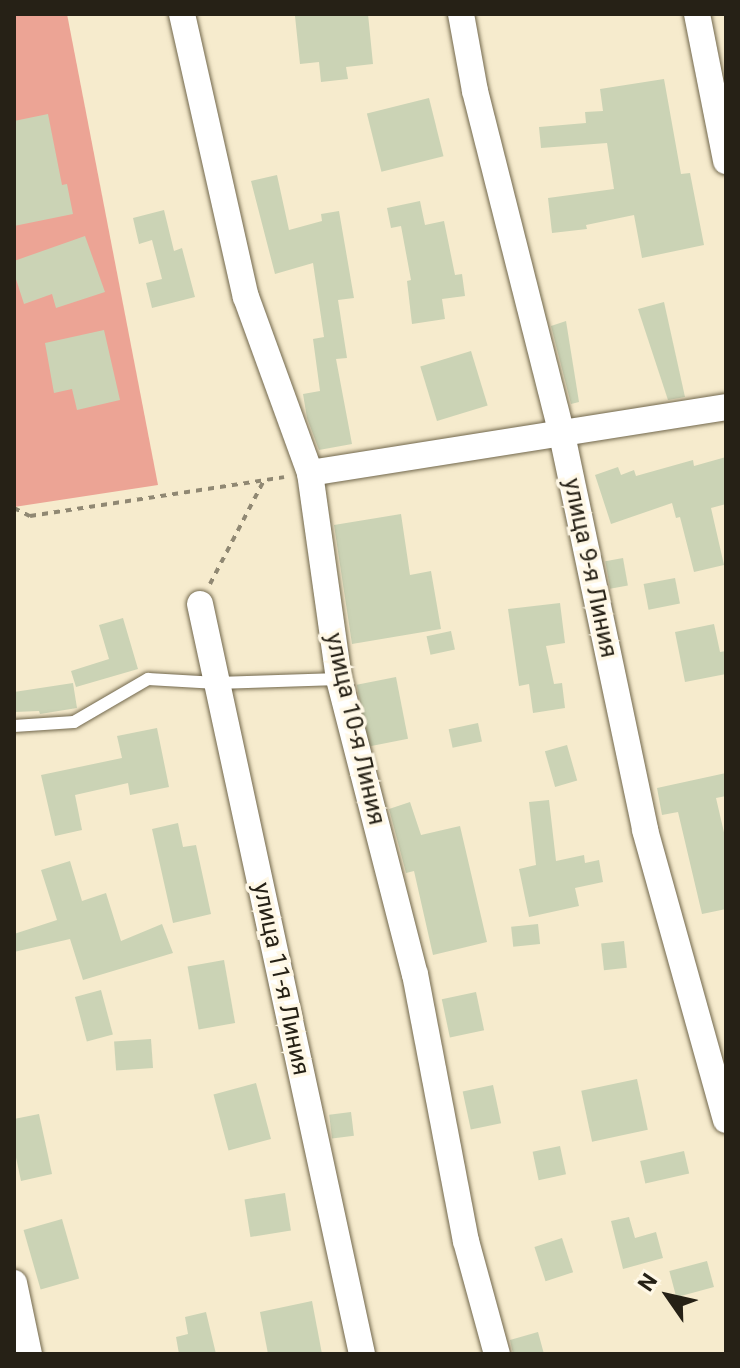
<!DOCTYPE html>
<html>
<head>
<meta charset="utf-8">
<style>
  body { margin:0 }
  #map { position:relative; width:740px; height:1368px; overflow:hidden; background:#f6ebcd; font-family:Roboto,sans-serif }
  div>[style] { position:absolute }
  .forest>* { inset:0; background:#eca495 }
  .building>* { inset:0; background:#cbd3b5; transform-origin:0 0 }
  .path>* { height:4px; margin-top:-2px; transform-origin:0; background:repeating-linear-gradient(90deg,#908873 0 6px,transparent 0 12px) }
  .roads { filter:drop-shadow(0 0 2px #71674c) drop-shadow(0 0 2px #71674c) }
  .lane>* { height:12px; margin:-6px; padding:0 6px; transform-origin:6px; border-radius:6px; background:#fff }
  .street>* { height:26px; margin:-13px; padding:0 13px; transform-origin:13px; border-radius:13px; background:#fff }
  span { translate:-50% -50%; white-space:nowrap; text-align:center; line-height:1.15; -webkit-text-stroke:7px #fff8e6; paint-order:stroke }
  .street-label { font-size:24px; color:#262116 }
  .frame { position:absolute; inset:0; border:16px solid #262116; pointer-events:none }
  .north { position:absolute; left:628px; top:1256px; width:80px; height:80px; -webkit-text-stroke:6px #fff8e6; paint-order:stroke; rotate:304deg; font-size:22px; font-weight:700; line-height:32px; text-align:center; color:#262116 }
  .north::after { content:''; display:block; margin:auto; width:28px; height:36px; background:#262116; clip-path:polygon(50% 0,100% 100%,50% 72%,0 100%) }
</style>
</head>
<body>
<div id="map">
  <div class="forest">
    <div style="clip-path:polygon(14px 14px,67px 14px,158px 485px,14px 507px)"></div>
  </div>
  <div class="building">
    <div style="clip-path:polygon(320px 14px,368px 14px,373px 64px,346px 67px,348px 79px,321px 82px,319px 62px,300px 64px,295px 16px)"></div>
    <div style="clip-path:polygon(664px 79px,681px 174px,690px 173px,704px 245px,642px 258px,634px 215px,586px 225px,587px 229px,552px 233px,548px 198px,614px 189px,607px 143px,541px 148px,539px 127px,586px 123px,585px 112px,603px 111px,600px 89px)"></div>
    <div style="left:429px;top:98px;width:60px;height:64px;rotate:76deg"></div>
    <div style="clip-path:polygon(48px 114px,62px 185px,67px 184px,73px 214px,14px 226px,14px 121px)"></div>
    <div style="clip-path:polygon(277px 175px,289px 230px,322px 221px,321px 214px,339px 211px,354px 298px,338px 300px,347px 358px,336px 359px,352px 444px,319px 450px,307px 418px,303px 394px,320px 391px,313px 339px,324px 337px,313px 263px,275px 274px,251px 181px)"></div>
    <div style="clip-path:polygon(420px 201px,425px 225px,444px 221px,455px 275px,462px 274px,465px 296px,442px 299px,445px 319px,412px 324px,407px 281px,411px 280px,401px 226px,391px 228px,387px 208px)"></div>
    <div style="clip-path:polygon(164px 210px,174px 251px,182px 248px,195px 297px,152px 308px,146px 283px,162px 279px,152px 240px,139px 244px,133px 218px)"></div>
    <div style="clip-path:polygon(85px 236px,105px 292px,56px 308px,52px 294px,24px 304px,14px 273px,14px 261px)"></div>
    <div style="clip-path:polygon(664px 302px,685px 397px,668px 400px,638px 309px)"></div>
    <div style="clip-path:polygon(566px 321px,579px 402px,571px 404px,551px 326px)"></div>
    <div style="clip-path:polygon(104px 330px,120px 400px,77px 410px,72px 389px,54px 393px,45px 343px)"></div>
    <div style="left:471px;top:351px;width:57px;height:53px;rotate:73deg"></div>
    <div style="clip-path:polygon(726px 457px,726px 504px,711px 508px,724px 565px,694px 572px,680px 517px,676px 518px,672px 503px,611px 524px,595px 475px,618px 467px,621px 475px,634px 470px,636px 476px,693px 460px,694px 466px)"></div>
    <div style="clip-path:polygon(401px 514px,410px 575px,431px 571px,441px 629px,352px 644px,334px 525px)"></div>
    <div style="left:623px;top:558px;width:28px;height:18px;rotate:80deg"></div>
    <div style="left:675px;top:578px;width:26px;height:32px;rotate:79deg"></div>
    <div style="clip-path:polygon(560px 603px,565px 643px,546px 646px,554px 684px,562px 683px,565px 708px,533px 713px,529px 684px,519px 686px,508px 609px)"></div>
    <div style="clip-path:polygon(123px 618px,138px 669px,76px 687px,71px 671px,109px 659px,99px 625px)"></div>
    <div style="clip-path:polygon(714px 624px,720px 652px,726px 651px,726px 674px,685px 682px,675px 632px)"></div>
    <div style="left:451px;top:631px;width:19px;height:25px;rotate:78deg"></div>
    <div style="left:396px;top:677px;width:63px;height:40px;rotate:79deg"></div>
    <div style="clip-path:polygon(73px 683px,77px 708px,40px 714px,39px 711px,14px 712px,14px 692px)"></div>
    <div style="left:478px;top:723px;width:19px;height:30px;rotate:78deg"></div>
    <div style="clip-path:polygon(157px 728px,169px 787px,130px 795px,128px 783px,75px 795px,82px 830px,55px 836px,41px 775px,122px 758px,117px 736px)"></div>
    <div style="left:567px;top:745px;width:37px;height:23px;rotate:74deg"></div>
    <div style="clip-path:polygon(726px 773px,726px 796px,716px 798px,726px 841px,726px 909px,702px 914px,678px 812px,662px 815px,657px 788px)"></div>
    <div style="clip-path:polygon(549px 800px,556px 861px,584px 855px,585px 863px,599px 860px,603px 882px,575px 888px,579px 906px,529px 917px,519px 869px,536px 865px,529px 802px)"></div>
    <div style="clip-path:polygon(410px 802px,421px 835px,460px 826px,487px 942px,433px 955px,414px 871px,406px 873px,389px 809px)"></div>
    <div style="clip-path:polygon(178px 823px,183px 847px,196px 845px,211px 914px,173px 923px,152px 829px)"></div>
    <div style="clip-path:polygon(70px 861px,82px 901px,106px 893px,121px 941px,162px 924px,173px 953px,83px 980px,70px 939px,14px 952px,14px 934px,57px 920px,41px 870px)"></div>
    <div style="left:538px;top:924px;width:20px;height:27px;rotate:84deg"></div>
    <div style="left:624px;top:941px;width:27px;height:23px;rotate:84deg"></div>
    <div style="left:224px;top:960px;width:64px;height:37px;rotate:80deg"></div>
    <div style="left:101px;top:990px;width:46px;height:27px;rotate:75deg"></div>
    <div style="left:476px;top:992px;width:39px;height:35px;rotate:78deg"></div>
    <div style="left:151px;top:1039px;width:29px;height:37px;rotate:86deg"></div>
    <div style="left:637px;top:1079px;width:52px;height:57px;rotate:78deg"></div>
    <div style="left:256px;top:1083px;width:58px;height:44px;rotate:75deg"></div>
    <div style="left:493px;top:1085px;width:39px;height:31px;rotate:78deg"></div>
    <div style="left:351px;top:1112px;width:24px;height:22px;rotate:83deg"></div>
    <div style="clip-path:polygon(39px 1114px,52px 1174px,21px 1181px,14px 1148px,14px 1119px)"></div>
    <div style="left:560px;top:1146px;width:29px;height:28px;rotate:78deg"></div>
    <div style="left:684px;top:1151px;width:23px;height:45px;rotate:77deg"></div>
    <div style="left:285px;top:1193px;width:38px;height:41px;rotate:81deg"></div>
    <div style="clip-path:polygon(629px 1217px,635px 1238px,656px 1232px,663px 1258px,623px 1269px,611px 1221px)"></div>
    <div style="left:62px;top:1219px;width:62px;height:40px;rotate:74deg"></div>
    <div style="left:562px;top:1238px;width:36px;height:29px;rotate:72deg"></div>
    <div style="left:707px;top:1261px;width:27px;height:39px;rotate:75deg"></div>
    <div style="clip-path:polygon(312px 1301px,322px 1354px,268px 1354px,260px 1312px)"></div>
    <div style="clip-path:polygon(206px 1312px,216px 1354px,179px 1354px,176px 1337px,188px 1334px,185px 1317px)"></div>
    <div style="clip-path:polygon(538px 1332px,544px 1354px,513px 1354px,510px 1340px)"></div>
  </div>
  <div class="path">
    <div style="left:14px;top:508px;width:18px;rotate:27deg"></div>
    <div style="left:30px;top:516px;width:257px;rotate:-8.7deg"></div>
    <div style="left:210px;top:584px;width:115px;rotate:-62.5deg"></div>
  </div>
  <div class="roads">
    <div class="lane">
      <div style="left:14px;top:726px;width:60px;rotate:-3.8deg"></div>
      <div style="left:74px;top:722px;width:86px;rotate:-30.2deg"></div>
      <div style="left:148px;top:679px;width:69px;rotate:3.3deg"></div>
      <div style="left:217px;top:683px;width:122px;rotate:-1.9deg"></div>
    </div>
    <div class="street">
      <div style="left:182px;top:14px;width:290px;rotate:77.3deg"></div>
      <div style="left:246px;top:297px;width:187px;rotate:70deg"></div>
      <div style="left:310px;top:473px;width:208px;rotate:82deg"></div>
      <div style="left:339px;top:679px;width:305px;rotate:75.6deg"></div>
      <div style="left:415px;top:974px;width:272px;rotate:79.2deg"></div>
      <div style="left:466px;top:1241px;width:117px;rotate:74.7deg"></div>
      <div style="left:461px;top:14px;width:78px;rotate:79.7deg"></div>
      <div style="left:475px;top:91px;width:350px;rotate:75.8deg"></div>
      <div style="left:561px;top:430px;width:409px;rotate:78.1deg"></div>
      <div style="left:645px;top:830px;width:301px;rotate:74.4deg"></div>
      <div style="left:697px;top:14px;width:150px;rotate:78.8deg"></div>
      <div style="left:310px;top:473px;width:421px;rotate:-9deg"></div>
      <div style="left:200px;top:604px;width:767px;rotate:77.81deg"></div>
      <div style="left:14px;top:1283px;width:73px;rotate:78.1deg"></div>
    </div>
  </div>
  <div class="street-label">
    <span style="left:590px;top:568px;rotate:78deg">улица 9-я Линия</span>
    <span style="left:355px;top:729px;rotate:77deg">улица 10-я Линия</span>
    <span style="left:281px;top:979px;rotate:78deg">улица 11-я Линия</span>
  </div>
  <div class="frame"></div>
  <div class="north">N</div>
</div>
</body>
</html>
